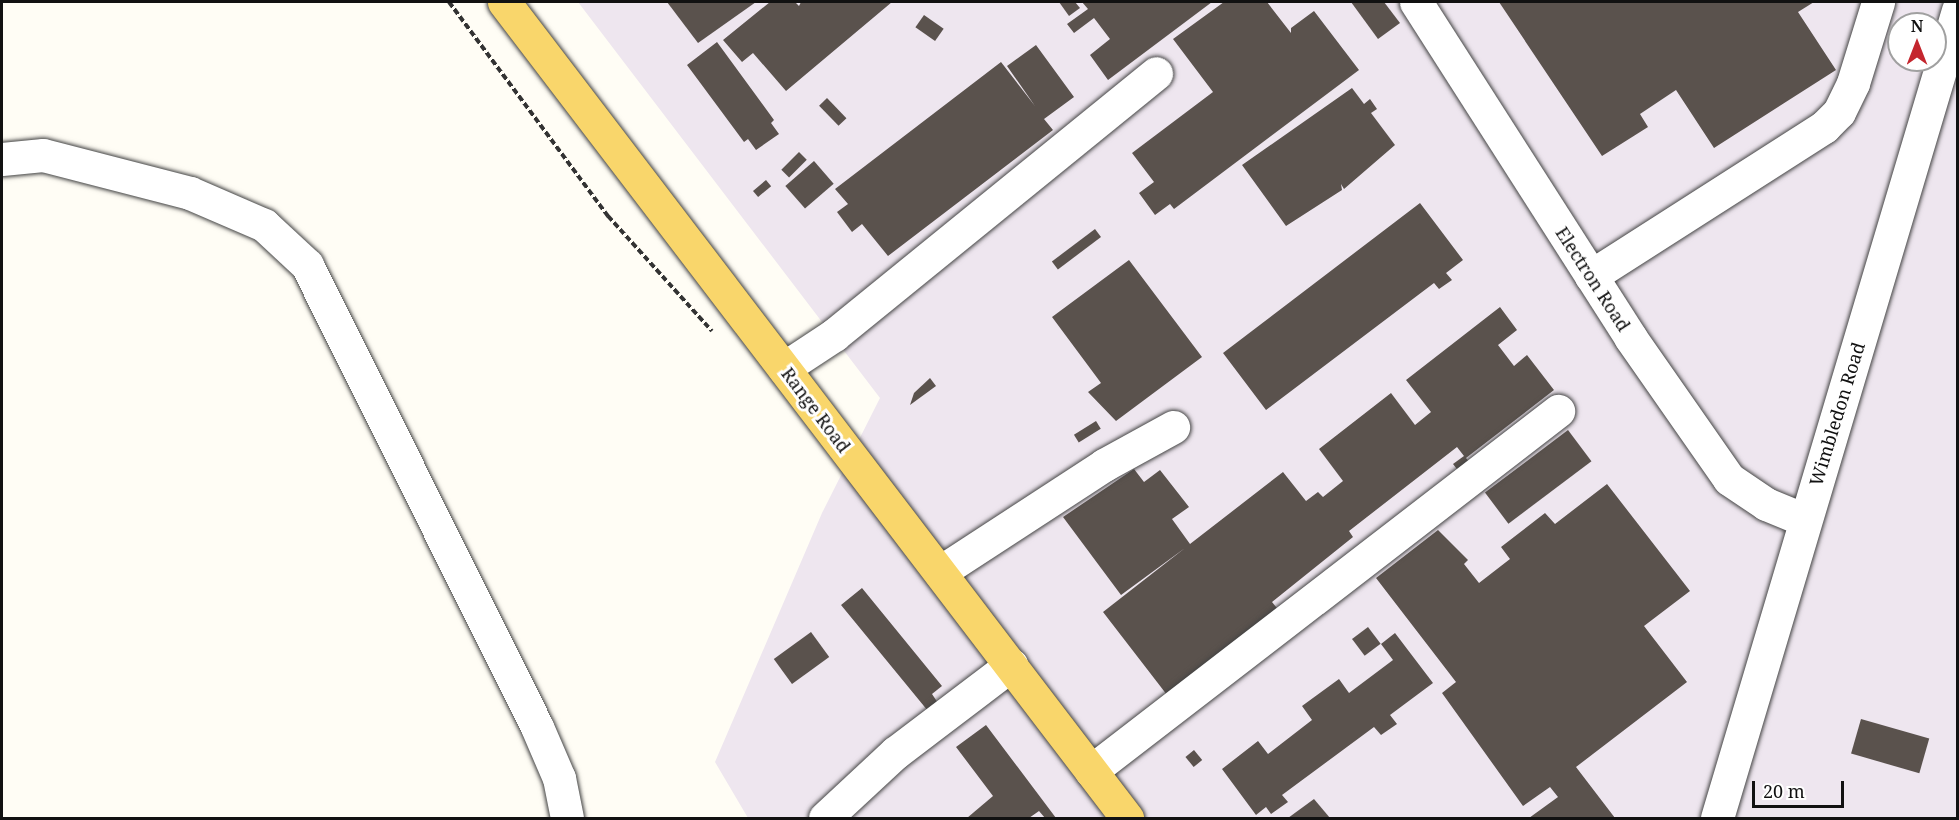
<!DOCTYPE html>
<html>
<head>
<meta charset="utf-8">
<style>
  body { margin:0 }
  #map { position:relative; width:1959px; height:820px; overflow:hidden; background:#fffdf5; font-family:"Noto Serif",serif }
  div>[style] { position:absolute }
  .industrial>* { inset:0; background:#eee6ef }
  .building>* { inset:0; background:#5a524d; transform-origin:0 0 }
  .path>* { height:4px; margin-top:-2px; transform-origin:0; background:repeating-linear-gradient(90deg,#333 0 6px,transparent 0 9px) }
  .roads { filter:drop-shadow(0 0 2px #444) drop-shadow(0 0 2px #444) }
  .minor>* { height:33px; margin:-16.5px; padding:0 16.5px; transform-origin:16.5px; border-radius:16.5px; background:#fff }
  .major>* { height:33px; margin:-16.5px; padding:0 16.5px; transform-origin:16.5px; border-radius:16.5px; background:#f9d66b }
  span { translate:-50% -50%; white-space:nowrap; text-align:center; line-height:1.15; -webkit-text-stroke:6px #fff; paint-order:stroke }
  .street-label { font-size:18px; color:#111 }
  .frame { position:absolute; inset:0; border:3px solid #111; pointer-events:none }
  .north { position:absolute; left:1887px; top:12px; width:60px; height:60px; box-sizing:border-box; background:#fff; border:2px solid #a0a0a0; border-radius:50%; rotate:0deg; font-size:16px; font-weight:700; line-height:24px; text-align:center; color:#111 }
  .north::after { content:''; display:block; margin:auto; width:21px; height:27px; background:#c4262e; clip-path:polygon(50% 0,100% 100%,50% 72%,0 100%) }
  .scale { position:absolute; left:1752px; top:781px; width:92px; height:27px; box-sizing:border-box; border:3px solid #111; border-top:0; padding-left:8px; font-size:18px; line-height:21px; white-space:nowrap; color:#111; -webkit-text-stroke:4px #fff; paint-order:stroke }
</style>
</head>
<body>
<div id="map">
  <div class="industrial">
    <div style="clip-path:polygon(evenodd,578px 2px,1957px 2px,1957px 818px,748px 818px,715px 762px,822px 513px,880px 398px,578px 2px,1899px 24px,1935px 24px,1935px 60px,1899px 60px,1899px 24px)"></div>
  </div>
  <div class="building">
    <div style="clip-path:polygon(667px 2px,756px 2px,698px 43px)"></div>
    <div style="clip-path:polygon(770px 2px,795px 2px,799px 6px,801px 2px,892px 2px,786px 91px,753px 53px,742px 62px,723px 40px)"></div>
    <div style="clip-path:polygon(1059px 2px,1075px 2px,1080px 8px,1069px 16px)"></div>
    <div style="clip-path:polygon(1082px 2px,1212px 2px,1108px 80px,1090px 55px,1110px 39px,1094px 18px,1074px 33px,1067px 24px,1088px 9px)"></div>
    <div style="clip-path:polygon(1224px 2px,1267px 2px,1291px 33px,1291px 28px,1314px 11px,1359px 70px,1174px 209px,1170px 204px,1155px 215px,1139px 193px,1154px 182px,1132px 153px,1213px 92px,1173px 39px)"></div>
    <div style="clip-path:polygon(1351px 2px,1384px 2px,1400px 23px,1378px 39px)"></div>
    <div style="clip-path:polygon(1499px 2px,1814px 2px,1798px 12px,1836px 70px,1714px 148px,1676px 90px,1640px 114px,1648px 127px,1602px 156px)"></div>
    <div style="left:924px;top:15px;width:24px;height:15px;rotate:35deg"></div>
    <div style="clip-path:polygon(717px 42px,774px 120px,771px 123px,779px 134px,756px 150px,748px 139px,744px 142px,687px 65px)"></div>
    <div style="clip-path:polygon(1036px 45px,1074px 97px,1044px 119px,1053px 130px,888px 256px,862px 224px,852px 232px,837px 212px,848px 204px,835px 189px,1001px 62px,1035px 106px,1007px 66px)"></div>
    <div style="clip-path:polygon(1352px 88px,1364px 104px,1370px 99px,1377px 109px,1371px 113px,1395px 145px,1344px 189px,1341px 184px,1342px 190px,1286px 226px,1242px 165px)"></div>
    <div style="left:827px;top:98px;width:28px;height:11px;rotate:46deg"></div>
    <div style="left:799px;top:152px;width:11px;height:25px;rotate:45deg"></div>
    <div style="left:814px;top:161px;width:30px;height:38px;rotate:49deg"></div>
    <div style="left:766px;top:180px;width:8px;height:17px;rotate:50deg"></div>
    <div style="clip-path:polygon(1420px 203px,1463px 260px,1446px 273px,1452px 280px,1439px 289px,1434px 283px,1266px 410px,1223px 353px)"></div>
    <div style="left:1095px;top:229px;width:10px;height:54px;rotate:53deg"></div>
    <div style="clip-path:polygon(1129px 260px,1202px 357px,1116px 421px,1088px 392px,1101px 383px,1052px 317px)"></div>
    <div style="clip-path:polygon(1500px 307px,1517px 330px,1498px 345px,1514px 366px,1527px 355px,1554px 390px,1466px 458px,1471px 464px,1460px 473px,1453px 464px,1464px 456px,1457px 447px,1349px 531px,1353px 537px,1272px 602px,1285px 618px,1174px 704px,1103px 612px,1185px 548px,1121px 595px,1063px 517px,1134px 469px,1144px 482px,1160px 470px,1189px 507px,1172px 519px,1190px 544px,1283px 472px,1306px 501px,1318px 492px,1323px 497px,1343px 481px,1319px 449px,1391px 393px,1415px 425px,1431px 412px,1406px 380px)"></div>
    <div style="clip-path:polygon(930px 378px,936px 386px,910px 405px,914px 393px)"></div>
    <div style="left:1096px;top:421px;width:9px;height:26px;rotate:58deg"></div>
    <div style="left:1568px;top:430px;width:39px;height:104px;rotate:53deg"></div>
    <div style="clip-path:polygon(1607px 484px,1690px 591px,1644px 626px,1687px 682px,1576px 767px,1615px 818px,1529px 818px,1558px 797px,1550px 787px,1523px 806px,1442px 693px,1456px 682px,1376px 578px,1438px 530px,1468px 560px,1464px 564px,1479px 583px,1510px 559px,1501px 547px,1545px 513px,1555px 524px)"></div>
    <div style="clip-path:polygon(862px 588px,942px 686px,932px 694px,938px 703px,928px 711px,841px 605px)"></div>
    <div style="left:1368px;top:627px;width:21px;height:20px;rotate:53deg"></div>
    <div style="left:811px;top:632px;width:31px;height:46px;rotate:54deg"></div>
    <div style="clip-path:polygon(1395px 633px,1433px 683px,1390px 715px,1397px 724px,1381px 735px,1374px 727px,1282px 795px,1288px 802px,1271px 814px,1266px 807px,1256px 815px,1222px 769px,1258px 741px,1268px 754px,1312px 720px,1302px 706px,1339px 679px,1349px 693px,1393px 660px,1381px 644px)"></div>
    <div style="left:1861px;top:719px;width:71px;height:36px;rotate:16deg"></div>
    <div style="clip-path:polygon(986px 725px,1056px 818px,1045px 818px,1039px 811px,1029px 818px,967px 818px,993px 796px,956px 747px)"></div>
    <div style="left:1194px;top:750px;width:13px;height:11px;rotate:51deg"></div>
    <div style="clip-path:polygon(1314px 799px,1330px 818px,1288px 818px)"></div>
  </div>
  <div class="path">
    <div style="left:449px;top:2px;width:267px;rotate:53.4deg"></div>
    <div style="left:608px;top:216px;width:155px;rotate:47.9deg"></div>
  </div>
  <div class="roads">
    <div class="minor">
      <div style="left:1416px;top:2px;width:398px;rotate:57.4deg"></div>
      <div style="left:1630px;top:337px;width:173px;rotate:55.1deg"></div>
      <div style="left:1729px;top:479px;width:45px;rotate:34deg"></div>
      <div style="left:1766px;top:504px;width:42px;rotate:22.3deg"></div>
      <div style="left:2px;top:159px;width:41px;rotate:-5.6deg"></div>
      <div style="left:43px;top:155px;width:152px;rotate:14.5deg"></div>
      <div style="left:190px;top:193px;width:81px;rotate:23.4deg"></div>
      <div style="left:264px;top:225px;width:59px;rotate:42.9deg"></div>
      <div style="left:307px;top:265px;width:516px;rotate:63.53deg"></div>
      <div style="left:537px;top:727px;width:56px;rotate:66.7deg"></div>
      <div style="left:559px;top:778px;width:41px;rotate:78.7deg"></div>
      <div style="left:1591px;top:276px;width:277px;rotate:-32.6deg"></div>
      <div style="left:1824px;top:127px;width:21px;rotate:-45deg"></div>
      <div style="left:1839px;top:112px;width:32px;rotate:-64deg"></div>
      <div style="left:1853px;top:83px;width:85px;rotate:-72.8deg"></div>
      <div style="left:784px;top:368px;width:60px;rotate:-33.4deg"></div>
      <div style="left:834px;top:335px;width:415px;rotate:-39.1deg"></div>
      <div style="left:940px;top:572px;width:196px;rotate:-33.1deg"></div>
      <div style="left:1104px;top:465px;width:79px;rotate:-28.8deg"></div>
      <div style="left:1091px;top:771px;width:590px;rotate:-37.63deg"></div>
      <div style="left:825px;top:818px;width:96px;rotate:-42.9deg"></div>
      <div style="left:895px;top:753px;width:146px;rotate:-37.2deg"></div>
      <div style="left:1717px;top:818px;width:843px;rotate:-73.39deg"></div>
    </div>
    <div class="major">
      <div style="left:504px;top:2px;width:1027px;rotate:52.64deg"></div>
    </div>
  </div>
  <div class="street-label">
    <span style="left:1593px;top:279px;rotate:57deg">Electron Road</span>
    <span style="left:816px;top:410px;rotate:53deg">Range Road</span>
    <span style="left:1837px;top:414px;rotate:-73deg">Wimbledon Road</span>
  </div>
  <div class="frame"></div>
  <div class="north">N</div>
  <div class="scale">20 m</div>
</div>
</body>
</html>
